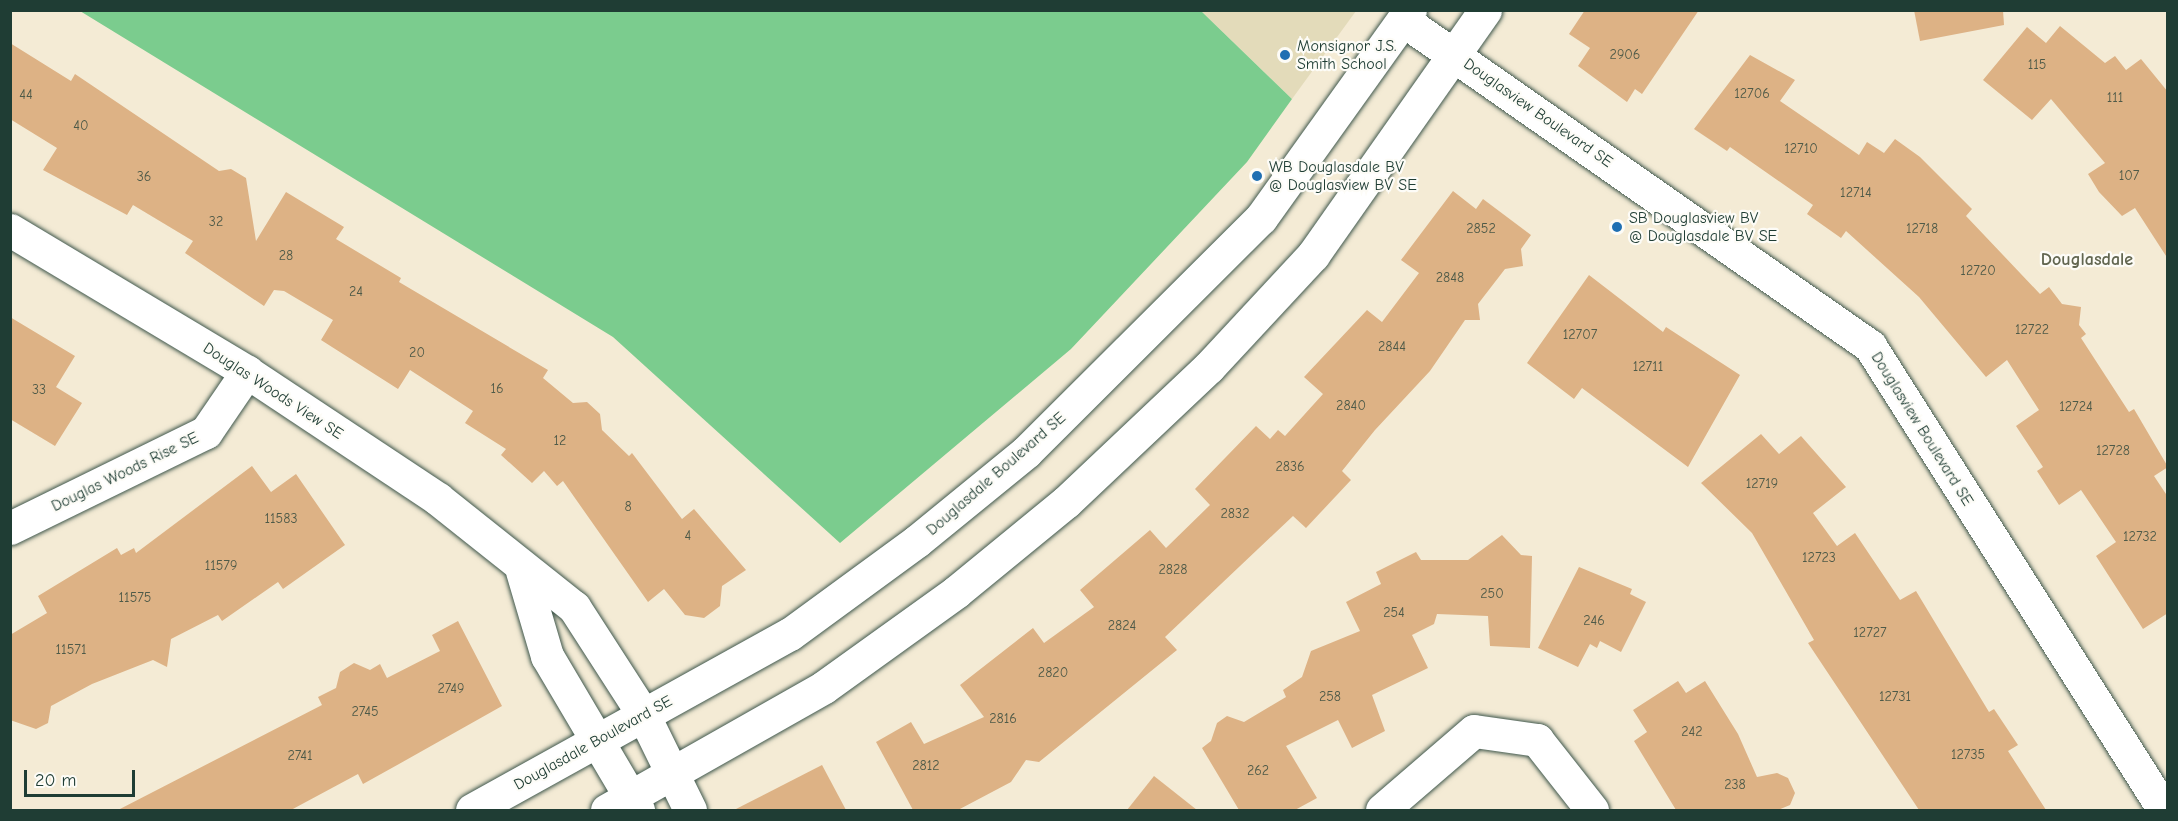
<!DOCTYPE html>
<html>
<head>
<meta charset="utf-8">
<style>
  body { margin:0 }
  #map { position:relative; width:2178px; height:821px; overflow:hidden; background:#f4ebd5; font-family:"Comic Neue",sans-serif }
  div>[style] { position:absolute }
  .built>* { inset:0; background:#e3dbba }
  .green>* { inset:0; background:#7bcc8e }
  .building>* { inset:0; background:#ddb285 }
  .roads { filter:drop-shadow(0 0 2px #3f574c) drop-shadow(0 0 2px #3f574c) }
  .minor>* { height:33px; margin:-16.5px; padding:0 16.5px; transform-origin:16.5px; border-radius:16.5px; background:#fff }
  .tertiary>* { height:33px; margin:-16.5px; padding:0 16.5px; transform-origin:16.5px; border-radius:16.5px; background:#fff }
  .dots>* { width:16px; height:16px; translate:-50% -50%; box-sizing:border-box; border:3px solid #fdfcf7; border-radius:50% }
  span { translate:-50% -50%; white-space:nowrap; text-align:center; line-height:1.15; -webkit-text-stroke:4.5px #fdfcf7; paint-order:stroke }
  .number-label { font-size:14px; color:#4e5a48 }
  .number-label span { -webkit-text-stroke-width:0 }
  .poi-label { font-size:16px; color:#1f3d34 }
  .left { translate:0 -50%; text-align:left }
  .street-label { font-size:16px; color:#1f3d34 }
  .neighbourhood-label { font-size:18px; color:#626650; font-weight:700 }
  .frame { position:absolute; inset:0; border:12px solid #1f3d34; pointer-events:none }
  .scale { position:absolute; left:24px; top:770px; width:111px; height:27px; box-sizing:border-box; border:3px solid #1f3d34; border-top:0; padding-left:8px; font-size:18px; line-height:21px; white-space:nowrap; color:#1f3d34; -webkit-text-stroke:4px #fdfcf7; paint-order:stroke }
</style>
</head>
<body>
<div id="map">
  <div class="built">
    <div style="clip-path:polygon(1201px 11px,1356px 11px,1292px 99px)"></div>
  </div>
  <div class="green">
    <div style="clip-path:polygon(80px 11px,1201px 11px,1292px 99px,1247px 162px,1071px 349px,840px 543px,613px 337px)"></div>
  </div>
  <div class="building">
    <div style="clip-path:polygon(1585px 10px,1699px 10px,1642px 94px,1635px 89px,1627px 102px,1578px 66px,1590px 48px,1569px 34px)"></div>
    <div style="clip-path:polygon(1914px 10px,2003px 10px,2004px 25px,1920px 41px)"></div>
    <div style="clip-path:polygon(2060px 26px,2105px 63px,2115px 56px,2126px 70px,2141px 59px,2168px 92px,2168px 259px,2135px 208px,2122px 216px,2099px 192px,2088px 174px,2105px 163px,2051px 99px,2032px 120px,1983px 80px,2027px 27px,2046px 43px)"></div>
    <div style="clip-path:polygon(10px 43px,71px 81px,75px 74px,219px 171px,231px 169px,246px 178px,256px 241px,286px 192px,344px 227px,336px 239px,401px 278px,399px 282px,548px 370px,543px 378px,573px 403px,587px 402px,600px 414px,602px 430px,629px 456px,632px 453px,682px 519px,694px 509px,746px 570px,722px 586px,720px 606px,704px 618px,685px 615px,664px 589px,648px 602px,563px 481px,557px 486px,544px 471px,532px 483px,501px 455px,506px 449px,465px 423px,473px 411px,410px 370px,398px 389px,321px 340px,333px 320px,284px 291px,274px 290px,264px 306px,185px 253px,193px 241px,133px 205px,127px 215px,43px 170px,57px 148px,10px 119px)"></div>
    <div style="clip-path:polygon(1750px 55px,1795px 80px,1780px 101px,1859px 155px,1867px 142px,1884px 153px,1895px 139px,1920px 157px,1972px 209px,1966px 216px,2040px 294px,2049px 287px,2062px 304px,2081px 307px,2079px 325px,2086px 334px,2081px 338px,2129px 412px,2134px 409px,2168px 467px,2154px 476px,2168px 497px,2168px 613px,2143px 629px,2096px 556px,2116px 542px,2081px 490px,2059px 505px,2037px 471px,2043px 467px,2016px 426px,2039px 410px,2007px 360px,1986px 377px,1919px 297px,1846px 231px,1841px 238px,1807px 214px,1813px 205px,1730px 147px,1727px 151px,1694px 129px)"></div>
    <div style="clip-path:polygon(1453px 191px,1476px 209px,1483px 199px,1531px 235px,1521px 249px,1523px 266px,1505px 269px,1478px 304px,1480px 320px,1465px 320px,1430px 371px,1375px 430px,1342px 471px,1351px 480px,1306px 528px,1293px 516px,1165px 637px,1177px 650px,1039px 762px,1026px 760px,1011px 782px,958px 810px,913px 810px,876px 742px,911px 722px,924px 744px,984px 717px,960px 685px,1033px 628px,1044px 643px,1094px 607px,1080px 590px,1150px 530px,1166px 548px,1210px 505px,1195px 489px,1256px 426px,1270px 439px,1278px 430px,1285px 436px,1323px 394px,1304px 377px,1367px 310px,1382px 322px,1419px 273px,1401px 260px)"></div>
    <div style="clip-path:polygon(1589px 275px,1663px 332px,1666px 327px,1740px 375px,1688px 467px,1582px 388px,1574px 399px,1527px 363px)"></div>
    <div style="clip-path:polygon(10px 317px,75px 356px,56px 387px,82px 403px,55px 446px,10px 419px)"></div>
    <div style="clip-path:polygon(1761px 434px,1779px 454px,1801px 436px,1846px 487px,1813px 513px,1837px 546px,1855px 533px,1900px 600px,1916px 591px,1989px 712px,1994px 709px,2018px 745px,2008px 751px,2046px 810px,1919px 810px,1808px 643px,1814px 640px,1752px 533px,1701px 483px)"></div>
    <div style="clip-path:polygon(252px 466px,271px 492px,296px 474px,345px 545px,283px 589px,278px 582px,222px 621px,218px 615px,171px 639px,167px 667px,153px 660px,92px 684px,51px 706px,48px 723px,36px 729px,10px 720px,10px 635px,47px 613px,38px 596px,117px 548px,121px 555px,134px 548px,136px 553px)"></div>
    <div style="clip-path:polygon(1502px 535px,1521px 555px,1532px 556px,1530px 648px,1490px 646px,1488px 616px,1437px 614px,1434px 624px,1412px 635px,1428px 668px,1372px 695px,1385px 731px,1352px 748px,1338px 720px,1286px 746px,1317px 798px,1295px 810px,1239px 810px,1202px 748px,1211px 741px,1217px 723px,1227px 716px,1244px 722px,1286px 697px,1283px 690px,1302px 677px,1311px 651px,1360px 631px,1346px 602px,1381px 584px,1376px 572px,1416px 552px,1421px 560px,1468px 560px)"></div>
    <div style="clip-path:polygon(1579px 567px,1632px 589px,1630px 594px,1646px 602px,1621px 652px,1600px 641px,1597px 648px,1590px 644px,1578px 667px,1538px 648px)"></div>
    <div style="clip-path:polygon(458px 621px,502px 706px,399px 764px,363px 784px,358px 774px,291px 810px,118px 810px,322px 705px,318px 697px,336px 688px,340px 672px,354px 663px,370px 670px,380px 664px,387px 678px,440px 651px,432px 635px)"></div>
    <div style="clip-path:polygon(1678px 681px,1686px 693px,1705px 681px,1738px 734px,1757px 777px,1777px 773px,1788px 778px,1795px 793px,1790px 805px,1778px 810px,1676px 810px,1634px 741px,1647px 732px,1633px 710px)"></div>
    <div style="clip-path:polygon(822px 765px,846px 810px,734px 810px)"></div>
    <div style="clip-path:polygon(1154px 776px,1197px 810px,1127px 810px)"></div>
  </div>
  <div class="roads">
    <div class="minor">
      <div style="left:1403px;top:20px;width:570px;rotate:34.92deg"></div>
      <div style="left:1870px;top:346px;width:549px;rotate:57.64deg"></div>
      <div style="left:10px;top:230px;width:276px;rotate:30.9deg"></div>
      <div style="left:247px;top:372px;width:229px;rotate:33.6deg"></div>
      <div style="left:438px;top:499px;width:174px;rotate:38.5deg"></div>
      <div style="left:574px;top:607px;width:127px;rotate:57.2deg"></div>
      <div style="left:643px;top:714px;width:107px;rotate:63.9deg"></div>
      <div style="left:10px;top:528px;width:218px;rotate:-26.1deg"></div>
      <div style="left:206px;top:432px;width:73px;rotate:-55.7deg"></div>
      <div style="left:522px;top:571px;width:89px;rotate:73.6deg"></div>
      <div style="left:547px;top:656px;width:179px;rotate:59.4deg"></div>
      <div style="left:1382px;top:810px;width:121px;rotate:-40.7deg"></div>
      <div style="left:1474px;top:731px;width:64px;rotate:8.1deg"></div>
      <div style="left:1537px;top:740px;width:89px;rotate:51.8deg"></div>
    </div>
    <div class="tertiary">
      <div style="left:472px;top:810px;width:363px;rotate:-29deg"></div>
      <div style="left:790px;top:634px;width:157px;rotate:-36.2deg"></div>
      <div style="left:917px;top:541px;width:141px;rotate:-39.2deg"></div>
      <div style="left:1026px;top:452px;width:332px;rotate:-44.9deg"></div>
      <div style="left:1261px;top:218px;width:256px;rotate:-54.4deg"></div>
      <div style="left:607px;top:810px;width:249px;rotate:-29.5deg"></div>
      <div style="left:824px;top:687px;width:163px;rotate:-35.7deg"></div>
      <div style="left:956px;top:592px;width:142px;rotate:-39.3deg"></div>
      <div style="left:1066px;top:502px;width:197px;rotate:-43.4deg"></div>
      <div style="left:1209px;top:367px;width:153px;rotate:-47.1deg"></div>
      <div style="left:1313px;top:255px;width:299px;rotate:-54.9deg"></div>
    </div>
  </div>
  <div class="dots">
    <div style="left:1285px;top:55px;background:#1f6fb2"></div>
    <div style="left:1257px;top:176px;background:#1f6fb2"></div>
    <div style="left:1617px;top:227px;background:#1f6fb2"></div>
  </div>
  <div class="number-label">
    <span style="left:1625px;top:55px">2906</span>
    <span style="left:2037px;top:65px">115</span>
    <span style="left:1752px;top:94px">12706</span>
    <span style="left:26px;top:95px">44</span>
    <span style="left:2115px;top:98px">111</span>
    <span style="left:81px;top:126px">40</span>
    <span style="left:1801px;top:149px">12710</span>
    <span style="left:2129px;top:176px">107</span>
    <span style="left:144px;top:177px">36</span>
    <span style="left:1856px;top:193px">12714</span>
    <span style="left:216px;top:222px">32</span>
    <span style="left:1481px;top:229px">2852</span>
    <span style="left:1922px;top:229px">12718</span>
    <span style="left:286px;top:256px">28</span>
    <span style="left:1978px;top:271px">12720</span>
    <span style="left:1450px;top:278px">2848</span>
    <span style="left:356px;top:292px">24</span>
    <span style="left:2032px;top:330px">12722</span>
    <span style="left:1580px;top:335px">12707</span>
    <span style="left:1392px;top:347px">2844</span>
    <span style="left:417px;top:353px">20</span>
    <span style="left:1648px;top:367px">12711</span>
    <span style="left:497px;top:389px">16</span>
    <span style="left:39px;top:390px">33</span>
    <span style="left:1351px;top:406px">2840</span>
    <span style="left:2076px;top:407px">12724</span>
    <span style="left:560px;top:441px">12</span>
    <span style="left:2113px;top:451px">12728</span>
    <span style="left:1290px;top:467px">2836</span>
    <span style="left:1762px;top:484px">12719</span>
    <span style="left:628px;top:507px">8</span>
    <span style="left:1235px;top:514px">2832</span>
    <span style="left:281px;top:519px">11583</span>
    <span style="left:688px;top:536px">4</span>
    <span style="left:2140px;top:537px">12732</span>
    <span style="left:1819px;top:558px">12723</span>
    <span style="left:221px;top:566px">11579</span>
    <span style="left:1173px;top:570px">2828</span>
    <span style="left:1492px;top:594px">250</span>
    <span style="left:135px;top:598px">11575</span>
    <span style="left:1394px;top:613px">254</span>
    <span style="left:1594px;top:621px">246</span>
    <span style="left:1122px;top:626px">2824</span>
    <span style="left:1870px;top:633px">12727</span>
    <span style="left:71px;top:650px">11571</span>
    <span style="left:1053px;top:673px">2820</span>
    <span style="left:451px;top:689px">2749</span>
    <span style="left:1330px;top:697px">258</span>
    <span style="left:1895px;top:697px">12731</span>
    <span style="left:365px;top:712px">2745</span>
    <span style="left:1003px;top:719px">2816</span>
    <span style="left:1692px;top:732px">242</span>
    <span style="left:1968px;top:755px">12735</span>
    <span style="left:300px;top:756px">2741</span>
    <span style="left:926px;top:766px">2812</span>
    <span style="left:1258px;top:771px">262</span>
    <span style="left:1735px;top:785px">238</span>
  </div>
  <div class="poi-label">
    <span class="left" style="left:1297px;top:55px">Monsignor J.S.<br>Smith School</span>
    <span class="left" style="left:1269px;top:176px">WB Douglasdale BV<br>@ Douglasview BV SE</span>
    <span class="left" style="left:1629px;top:227px">SB Douglasview BV<br>@ Douglasdale BV SE</span>
  </div>
  <div class="street-label">
    <span style="left:1538px;top:113px;rotate:35deg">Douglasview Boulevard SE</span>
    <span style="left:273px;top:391px;rotate:33deg">Douglas Woods View SE</span>
    <span style="left:1922px;top:429px;rotate:58deg">Douglasview Boulevard SE</span>
    <span style="left:125px;top:472px;rotate:-26deg">Douglas Woods Rise SE</span>
    <span style="left:996px;top:474px;rotate:-41deg">Douglasdale Boulevard SE</span>
    <span style="left:593px;top:743px;rotate:-29deg">Douglasdale Boulevard SE</span>
  </div>
  <div class="neighbourhood-label">
    <span style="left:2087px;top:260px">Douglasdale</span>
  </div>
  <div class="frame"></div>
  <div class="scale">20 m</div>
</div>
</body>
</html>
